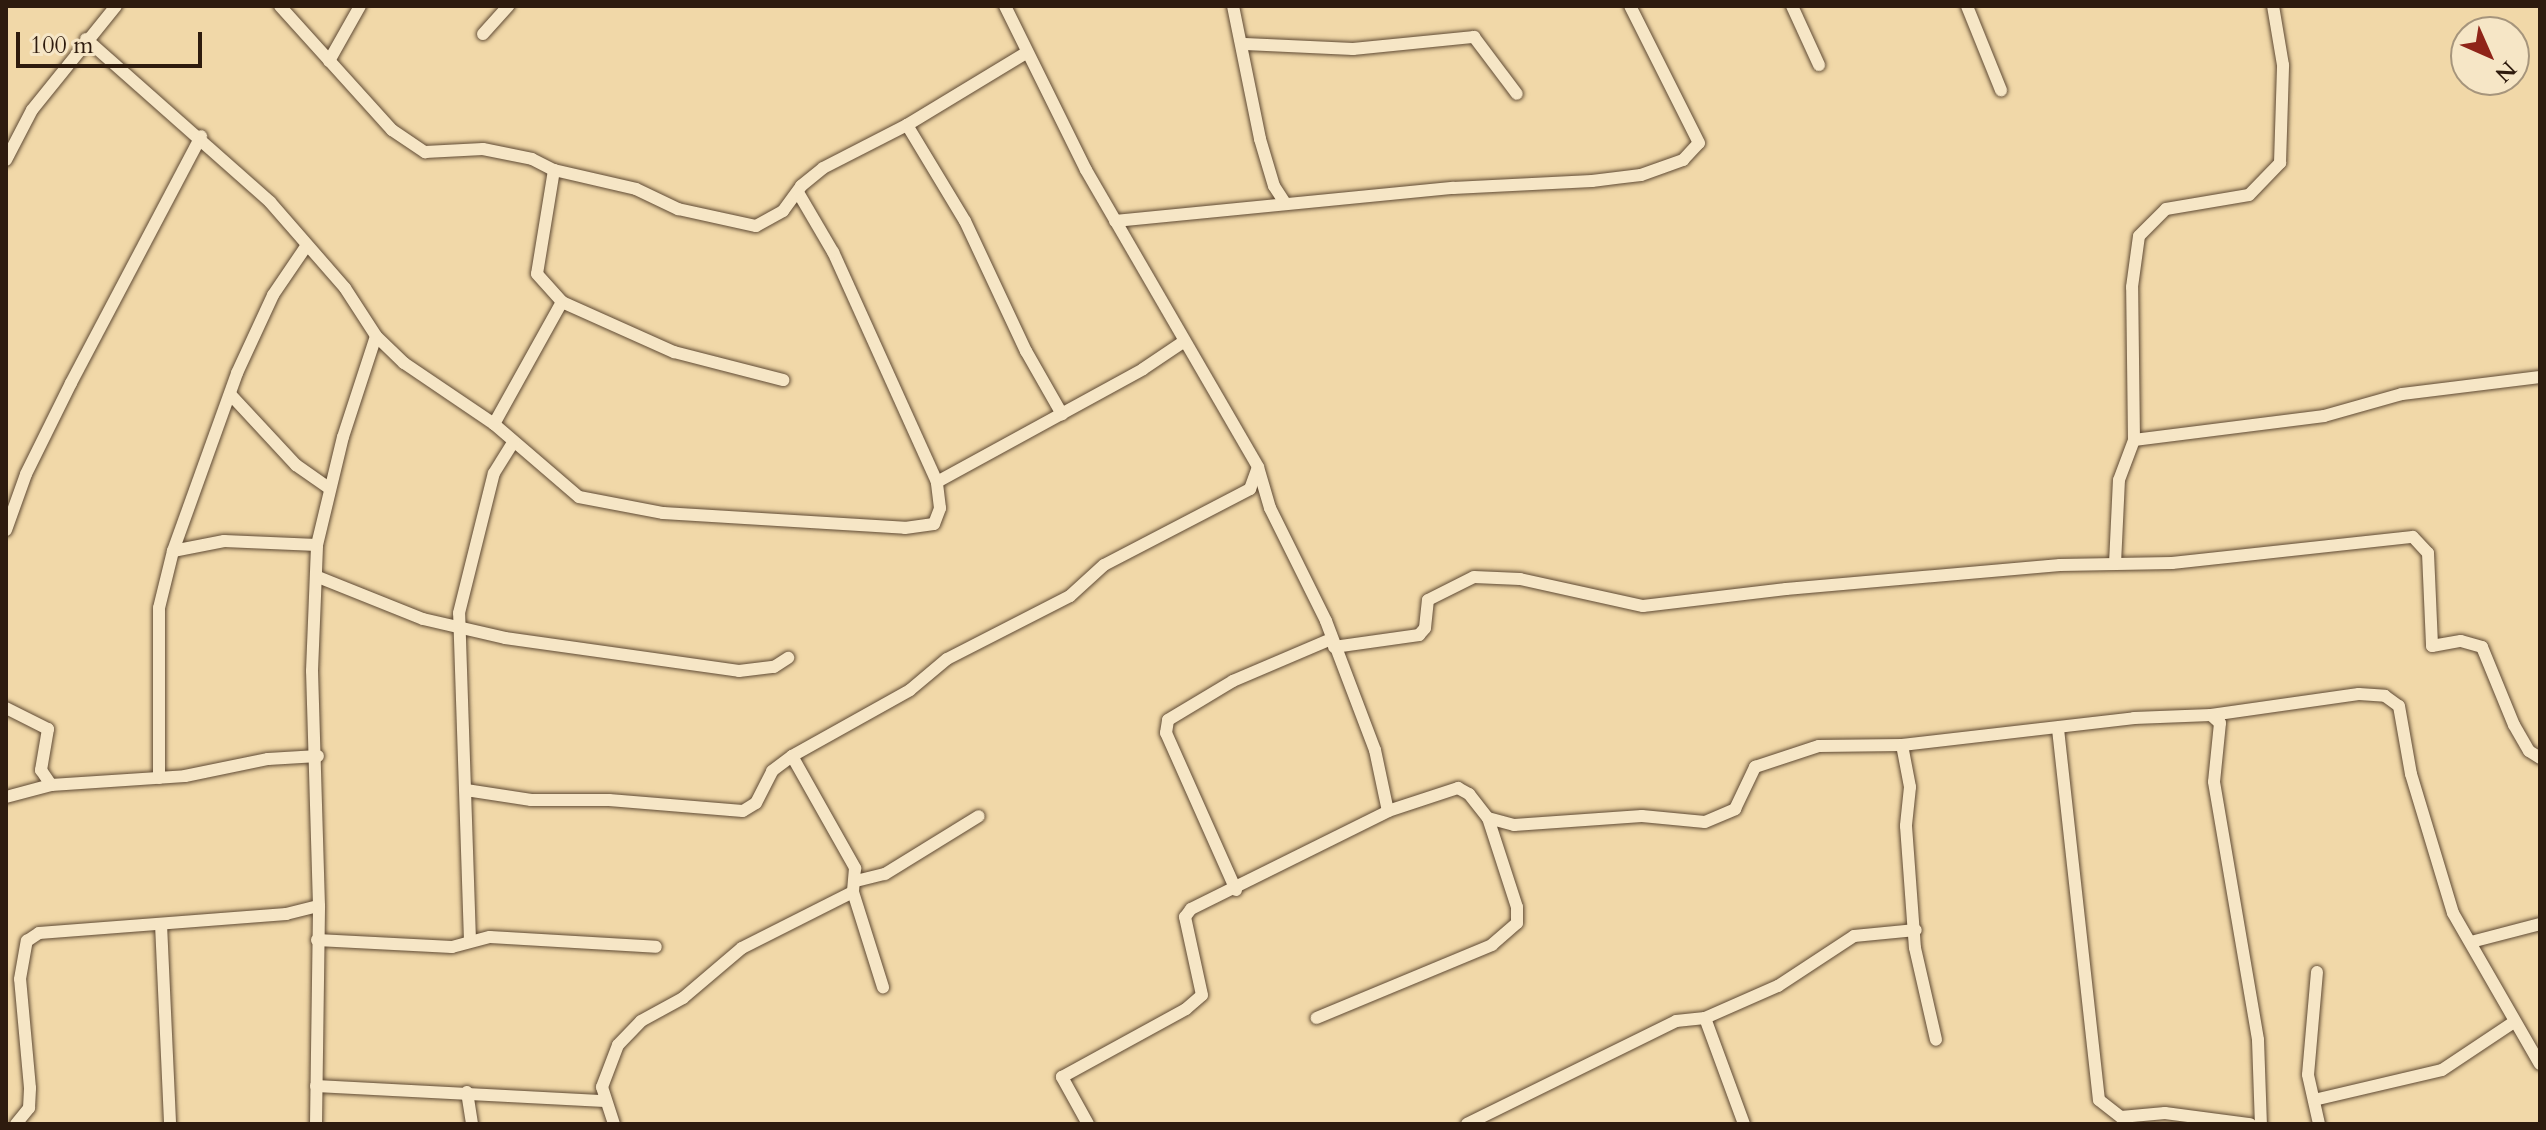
<!DOCTYPE html>
<html>
<head>
<meta charset="utf-8">
<style>
  body { margin:0 }
  #map { position:relative; width:2546px; height:1130px; overflow:hidden; background:#f1d8a8; font-family:Cardo,serif }
  div>[style] { position:absolute }
  .roads { filter:drop-shadow(0 0 2px #5f4a34) drop-shadow(0 0 2px #5f4a34) }
  .minor>* { height:12px; margin:-6px; padding:0 6px; transform-origin:6px; border-radius:6px; background:#f6e6c6 }
  span { translate:-50% -50%; white-space:nowrap; text-align:center; line-height:1.15; -webkit-text-stroke:6px #f6e6c6; paint-order:stroke }
  .frame { position:absolute; inset:0; border:8px solid #2e1b0e; pointer-events:none }
  .north { position:absolute; left:2450px; top:16px; width:80px; height:80px; box-sizing:border-box; background:#f6e6c6; border:2px solid #a6957c; border-radius:50%; rotate:135deg; font-size:22px; font-weight:700; line-height:32px; text-align:center; color:#2e1b0e }
  .north::after { content:''; display:block; margin:auto; width:28px; height:36px; background:#8f2418; clip-path:polygon(50% 0,100% 100%,50% 72%,0 100%) }
  .scale { position:absolute; left:16px; top:32px; width:186px; height:36px; box-sizing:border-box; border:4px solid #2e1b0e; border-top:0; padding-left:10px; font-size:24px; line-height:28px; white-space:nowrap; color:#2e1b0e; -webkit-text-stroke:6px #f6e6c6; paint-order:stroke }
</style>
</head>
<body>
<div id="map">
  <div class="roads">
    <div class="minor">
      <div style="left:280px;top:6px;width:167px;rotate:47.9deg"></div>
      <div style="left:392px;top:130px;width:40px;rotate:34deg"></div>
      <div style="left:425px;top:152px;width:58px;rotate:-3deg"></div>
      <div style="left:483px;top:149px;width:50px;rotate:11.5deg"></div>
      <div style="left:532px;top:159px;width:25px;rotate:27deg"></div>
      <div style="left:554px;top:170px;width:84px;rotate:13deg"></div>
      <div style="left:636px;top:189px;width:47px;rotate:25.5deg"></div>
      <div style="left:678px;top:209px;width:80px;rotate:12.3deg"></div>
      <div style="left:756px;top:226px;width:31px;rotate:-29deg"></div>
      <div style="left:783px;top:211px;width:31px;rotate:-54deg"></div>
      <div style="left:801px;top:186px;width:28px;rotate:-39deg"></div>
      <div style="left:823px;top:168px;width:94px;rotate:-27.1deg"></div>
      <div style="left:907px;top:125px;width:139px;rotate:-31.2deg"></div>
      <div style="left:1005px;top:6px;width:183px;rotate:63.7deg"></div>
      <div style="left:1086px;top:170px;width:343px;rotate:59.9deg"></div>
      <div style="left:1258px;top:467px;width:43px;rotate:73.7deg"></div>
      <div style="left:1270px;top:508px;width:126px;rotate:63.6deg"></div>
      <div style="left:1326px;top:621px;width:138px;rotate:69.2deg"></div>
      <div style="left:1375px;top:750px;width:62px;rotate:78deg"></div>
      <div style="left:1388px;top:811px;width:74px;rotate:-18.2deg"></div>
      <div style="left:1458px;top:788px;width:13px;rotate:29deg"></div>
      <div style="left:1469px;top:794px;width:31px;rotate:52deg"></div>
      <div style="left:1488px;top:818px;width:94px;rotate:72deg"></div>
      <div style="left:1517px;top:907px;width:16px;rotate:90deg"></div>
      <div style="left:1517px;top:923px;width:33px;rotate:139deg"></div>
      <div style="left:1492px;top:945px;width:190px;rotate:157.4deg"></div>
      <div style="left:1233px;top:6px;width:136px;rotate:78.5deg"></div>
      <div style="left:1260px;top:139px;width:49px;rotate:73.4deg"></div>
      <div style="left:1274px;top:186px;width:20px;rotate:57deg"></div>
      <div style="left:1792px;top:6px;width:65px;rotate:65.4deg"></div>
      <div style="left:1967px;top:6px;width:91px;rotate:68deg"></div>
      <div style="left:483px;top:34px;width:38px;rotate:-48deg"></div>
      <div style="left:86px;top:39px;width:246px;rotate:41.5deg"></div>
      <div style="left:270px;top:202px;width:114px;rotate:48.9deg"></div>
      <div style="left:345px;top:288px;width:57px;rotate:57.1deg"></div>
      <div style="left:376px;top:336px;width:39px;rotate:44deg"></div>
      <div style="left:404px;top:363px;width:109px;rotate:34.1deg"></div>
      <div style="left:494px;top:424px;width:112px;rotate:40.7deg"></div>
      <div style="left:579px;top:497px;width:86px;rotate:10.8deg"></div>
      <div style="left:663px;top:513px;width:242px;rotate:3.5deg"></div>
      <div style="left:905px;top:528px;width:29px;rotate:-8deg"></div>
      <div style="left:934px;top:524px;width:17px;rotate:-69deg"></div>
      <div style="left:940px;top:508px;width:26px;rotate:-97deg"></div>
      <div style="left:937px;top:482px;width:252px;rotate:-114.3deg"></div>
      <div style="left:833px;top:252px;width:67px;rotate:-120.4deg"></div>
      <div style="left:1245px;top:44px;width:108px;rotate:2.7deg"></div>
      <div style="left:1353px;top:49px;width:122px;rotate:-5.7deg"></div>
      <div style="left:1474px;top:37px;width:71px;rotate:53deg"></div>
      <div style="left:329px;top:61px;width:63px;rotate:-60.6deg"></div>
      <div style="left:907px;top:125px;width:112px;rotate:58.9deg"></div>
      <div style="left:965px;top:221px;width:144px;rotate:64.9deg"></div>
      <div style="left:1026px;top:351px;width:73px;rotate:60.3deg"></div>
      <div style="left:6px;top:160px;width:56px;rotate:-62.5deg"></div>
      <div style="left:32px;top:110px;width:134px;rotate:-51.1deg"></div>
      <div style="left:554px;top:170px;width:105px;rotate:99.3deg"></div>
      <div style="left:537px;top:274px;width:38px;rotate:48deg"></div>
      <div style="left:1115px;top:221px;width:340px;rotate:-5.6deg"></div>
      <div style="left:1453px;top:188px;width:139px;rotate:-2.9deg"></div>
      <div style="left:1592px;top:181px;width:49px;rotate:-7deg"></div>
      <div style="left:1641px;top:175px;width:45px;rotate:-19.7deg"></div>
      <div style="left:1683px;top:160px;width:23px;rotate:-47deg"></div>
      <div style="left:1699px;top:143px;width:153px;rotate:-116.7deg"></div>
      <div style="left:230px;top:394px;width:97px;rotate:47.1deg"></div>
      <div style="left:296px;top:465px;width:39px;rotate:35deg"></div>
      <div style="left:494px;top:424px;width:140px;rotate:-60.9deg"></div>
      <div style="left:562px;top:302px;width:123px;rotate:24.1deg"></div>
      <div style="left:674px;top:352px;width:113px;rotate:14.4deg"></div>
      <div style="left:2134px;top:440px;width:153px;rotate:-90.7deg"></div>
      <div style="left:2132px;top:287px;width:51px;rotate:-82.2deg"></div>
      <div style="left:2139px;top:236px;width:38px;rotate:-45deg"></div>
      <div style="left:2166px;top:209px;width:84px;rotate:-9.6deg"></div>
      <div style="left:2249px;top:195px;width:45px;rotate:-45.9deg"></div>
      <div style="left:2280px;top:163px;width:98px;rotate:-88.2deg"></div>
      <div style="left:2283px;top:65px;width:60px;rotate:-99.6deg"></div>
      <div style="left:937px;top:482px;width:235px;rotate:-28.7deg"></div>
      <div style="left:1143px;top:369px;width:48px;rotate:-34deg"></div>
      <div style="left:6px;top:530px;width:59px;rotate:-70.3deg"></div>
      <div style="left:26px;top:474px;width:102px;rotate:-63.7deg"></div>
      <div style="left:71px;top:383px;width:279px;rotate:-62.2deg"></div>
      <div style="left:173px;top:551px;width:52px;rotate:-11.1deg"></div>
      <div style="left:224px;top:541px;width:93px;rotate:2.5deg"></div>
      <div style="left:2115px;top:564px;width:84px;rotate:-87.3deg"></div>
      <div style="left:2119px;top:480px;width:43px;rotate:-69.4deg"></div>
      <div style="left:2134px;top:440px;width:192px;rotate:-7.2deg"></div>
      <div style="left:2324px;top:416px;width:81px;rotate:-15.8deg"></div>
      <div style="left:2402px;top:394px;width:139px;rotate:-7deg"></div>
      <div style="left:318px;top:577px;width:113px;rotate:21.8deg"></div>
      <div style="left:423px;top:619px;width:84px;rotate:13deg"></div>
      <div style="left:505px;top:638px;width:236px;rotate:8deg"></div>
      <div style="left:739px;top:671px;width:35px;rotate:-7deg"></div>
      <div style="left:774px;top:667px;width:17px;rotate:-33deg"></div>
      <div style="left:1334px;top:647px;width:86px;rotate:-8deg"></div>
      <div style="left:1419px;top:635px;width:9px;rotate:-49deg"></div>
      <div style="left:1425px;top:628px;width:28px;rotate:-84deg"></div>
      <div style="left:1428px;top:600px;width:51px;rotate:-26.6deg"></div>
      <div style="left:1474px;top:577px;width:46px;rotate:2.5deg"></div>
      <div style="left:1520px;top:579px;width:126px;rotate:12.4deg"></div>
      <div style="left:1643px;top:606px;width:144px;rotate:-6.8deg"></div>
      <div style="left:1786px;top:589px;width:275px;rotate:-5deg"></div>
      <div style="left:2060px;top:565px;width:112px;rotate:-1deg"></div>
      <div style="left:2172px;top:563px;width:242px;rotate:-6.2deg"></div>
      <div style="left:2413px;top:537px;width:22px;rotate:47deg"></div>
      <div style="left:2428px;top:553px;width:93px;rotate:87.5deg"></div>
      <div style="left:2432px;top:646px;width:29px;rotate:-10deg"></div>
      <div style="left:2461px;top:641px;width:22px;rotate:16deg"></div>
      <div style="left:2482px;top:647px;width:84px;rotate:67.7deg"></div>
      <div style="left:2514px;top:725px;width:30px;rotate:60deg"></div>
      <div style="left:2529px;top:751px;width:13px;rotate:32deg"></div>
      <div style="left:6px;top:708px;width:47px;rotate:26.6deg"></div>
      <div style="left:48px;top:729px;width:42px;rotate:99.7deg"></div>
      <div style="left:41px;top:770px;width:18px;rotate:56deg"></div>
      <div style="left:2211px;top:715px;width:149px;rotate:-8.1deg"></div>
      <div style="left:2359px;top:694px;width:26px;rotate:4deg"></div>
      <div style="left:2385px;top:696px;width:17px;rotate:36deg"></div>
      <div style="left:2399px;top:706px;width:69px;rotate:80deg"></div>
      <div style="left:2411px;top:774px;width:145px;rotate:73.2deg"></div>
      <div style="left:2453px;top:913px;width:174px;rotate:60.1deg"></div>
      <div style="left:2058px;top:729px;width:373px;rotate:83.7deg"></div>
      <div style="left:2099px;top:1100px;width:28px;rotate:38deg"></div>
      <div style="left:2121px;top:1117px;width:44px;rotate:-5.2deg"></div>
      <div style="left:2165px;top:1113px;width:86px;rotate:7.4deg"></div>
      <div style="left:1902px;top:745px;width:43px;rotate:79.2deg"></div>
      <div style="left:1910px;top:787px;width:39px;rotate:96deg"></div>
      <div style="left:1906px;top:826px;width:122px;rotate:85.8deg"></div>
      <div style="left:1915px;top:948px;width:94px;rotate:77.1deg"></div>
      <div style="left:792px;top:756px;width:129px;rotate:60.6deg"></div>
      <div style="left:855px;top:868px;width:24px;rotate:95deg"></div>
      <div style="left:853px;top:892px;width:100px;rotate:72.5deg"></div>
      <div style="left:159px;top:778px;width:170px;rotate:-90deg"></div>
      <div style="left:159px;top:608px;width:59px;rotate:-76.2deg"></div>
      <div style="left:173px;top:551px;width:189px;rotate:-70.2deg"></div>
      <div style="left:237px;top:373px;width:86px;rotate:-65.2deg"></div>
      <div style="left:273px;top:295px;width:57px;rotate:-55.8deg"></div>
      <div style="left:466px;top:790px;width:66px;rotate:8.7deg"></div>
      <div style="left:531px;top:800px;width:78px"></div>
      <div style="left:609px;top:800px;width:134px;rotate:4.7deg"></div>
      <div style="left:743px;top:811px;width:15px;rotate:-32deg"></div>
      <div style="left:756px;top:803px;width:36px;rotate:-63deg"></div>
      <div style="left:772px;top:771px;width:25px;rotate:-37deg"></div>
      <div style="left:792px;top:756px;width:135px;rotate:-29.2deg"></div>
      <div style="left:910px;top:690px;width:48px;rotate:-40deg"></div>
      <div style="left:947px;top:659px;width:138px;rotate:-27.1deg"></div>
      <div style="left:1070px;top:596px;width:46px;rotate:-42.4deg"></div>
      <div style="left:1104px;top:565px;width:165px;rotate:-27.5deg"></div>
      <div style="left:1250px;top:489px;width:23px;rotate:-70deg"></div>
      <div style="left:6px;top:797px;width:47px;rotate:-14.9deg"></div>
      <div style="left:51px;top:785px;width:134px;rotate:-3.8deg"></div>
      <div style="left:185px;top:776px;width:85px;rotate:-11.6deg"></div>
      <div style="left:268px;top:759px;width:50px;rotate:-3.4deg"></div>
      <div style="left:1488px;top:818px;width:27px;rotate:15deg"></div>
      <div style="left:1514px;top:825px;width:128px;rotate:-4deg"></div>
      <div style="left:1642px;top:816px;width:63px;rotate:5.4deg"></div>
      <div style="left:1705px;top:822px;width:33px;rotate:-23deg"></div>
      <div style="left:1735px;top:809px;width:47px;rotate:-64.5deg"></div>
      <div style="left:1755px;top:767px;width:67px;rotate:-18.2deg"></div>
      <div style="left:1819px;top:746px;width:83px;rotate:-0.7deg"></div>
      <div style="left:1902px;top:745px;width:234px;rotate:-6.6deg"></div>
      <div style="left:2134px;top:718px;width:77px;rotate:-2.2deg"></div>
      <div style="left:2211px;top:715px;width:12px;rotate:42deg"></div>
      <div style="left:2220px;top:723px;width:59px;rotate:95.8deg"></div>
      <div style="left:2214px;top:782px;width:262px;rotate:80.3deg"></div>
      <div style="left:2258px;top:1040px;width:84px;rotate:88deg"></div>
      <div style="left:856px;top:881px;width:30px;rotate:-14deg"></div>
      <div style="left:885px;top:874px;width:110px;rotate:-31.7deg"></div>
      <div style="left:1236px;top:890px;width:172px;rotate:-114deg"></div>
      <div style="left:1166px;top:733px;width:13px;rotate:-81deg"></div>
      <div style="left:1168px;top:720px;width:76px;rotate:-31deg"></div>
      <div style="left:1233px;top:681px;width:104px;rotate:-23.1deg"></div>
      <div style="left:161px;top:924px;width:200px;rotate:87.4deg"></div>
      <div style="left:317px;top:940px;width:135px;rotate:3deg"></div>
      <div style="left:452px;top:947px;width:39px;rotate:-15deg"></div>
      <div style="left:490px;top:937px;width:166px;rotate:3.4deg"></div>
      <div style="left:470px;top:941px;width:328px;rotate:-91.9deg"></div>
      <div style="left:459px;top:613px;width:144px;rotate:-76deg"></div>
      <div style="left:494px;top:473px;width:36px;rotate:-58deg"></div>
      <div style="left:2471px;top:942px;width:71px;rotate:-14.6deg"></div>
      <div style="left:2317px;top:972px;width:103px;rotate:95deg"></div>
      <div style="left:2308px;top:1075px;width:50px;rotate:77.3deg"></div>
      <div style="left:1705px;top:1018px;width:113px;rotate:69.8deg"></div>
      <div style="left:316px;top:1086px;width:289px;rotate:3deg"></div>
      <div style="left:467px;top:1092px;width:32px;rotate:81deg"></div>
      <div style="left:2314px;top:1100px;width:131px;rotate:-13.2deg"></div>
      <div style="left:2442px;top:1070px;width:87px;rotate:-33.7deg"></div>
      <div style="left:16px;top:1124px;width:21px;rotate:-51deg"></div>
      <div style="left:29px;top:1108px;width:20px;rotate:-87deg"></div>
      <div style="left:30px;top:1088px;width:109px;rotate:-95.2deg"></div>
      <div style="left:20px;top:979px;width:39px;rotate:-80deg"></div>
      <div style="left:27px;top:941px;width:14px;rotate:-34deg"></div>
      <div style="left:39px;top:933px;width:248px;rotate:-4.4deg"></div>
      <div style="left:286px;top:914px;width:34px;rotate:-14deg"></div>
      <div style="left:316px;top:1124px;width:218px;rotate:-89.2deg"></div>
      <div style="left:319px;top:906px;width:235px;rotate:-91.7deg"></div>
      <div style="left:312px;top:671px;width:126px;rotate:-87.7deg"></div>
      <div style="left:317px;top:545px;width:111px;rotate:-76.5deg"></div>
      <div style="left:343px;top:437px;width:106px;rotate:-71.9deg"></div>
      <div style="left:614px;top:1124px;width:39px;rotate:-108deg"></div>
      <div style="left:602px;top:1087px;width:45px;rotate:-69.1deg"></div>
      <div style="left:618px;top:1045px;width:33px;rotate:-46deg"></div>
      <div style="left:641px;top:1021px;width:48px;rotate:-28.7deg"></div>
      <div style="left:683px;top:998px;width:77px;rotate:-40.3deg"></div>
      <div style="left:742px;top:948px;width:124px;rotate:-26.8deg"></div>
      <div style="left:1088px;top:1124px;width:54px;rotate:-119deg"></div>
      <div style="left:1062px;top:1077px;width:141px;rotate:-28.7deg"></div>
      <div style="left:1186px;top:1009px;width:21px;rotate:-41deg"></div>
      <div style="left:1202px;top:995px;width:80px;rotate:-102.3deg"></div>
      <div style="left:1185px;top:917px;width:10px;rotate:-53deg"></div>
      <div style="left:1191px;top:909px;width:220px;rotate:-26.4deg"></div>
      <div style="left:1467px;top:1124px;width:233px;rotate:-26.2deg"></div>
      <div style="left:1676px;top:1021px;width:29px;rotate:-6deg"></div>
      <div style="left:1705px;top:1018px;width:80px;rotate:-23.7deg"></div>
      <div style="left:1778px;top:986px;width:91px;rotate:-33.3deg"></div>
      <div style="left:1854px;top:936px;width:62px;rotate:-5.5deg"></div>
    </div>
  </div>
  <div class="frame"></div>
  <div class="north">N</div>
  <div class="scale">100 m</div>
</div>
</body>
</html>
